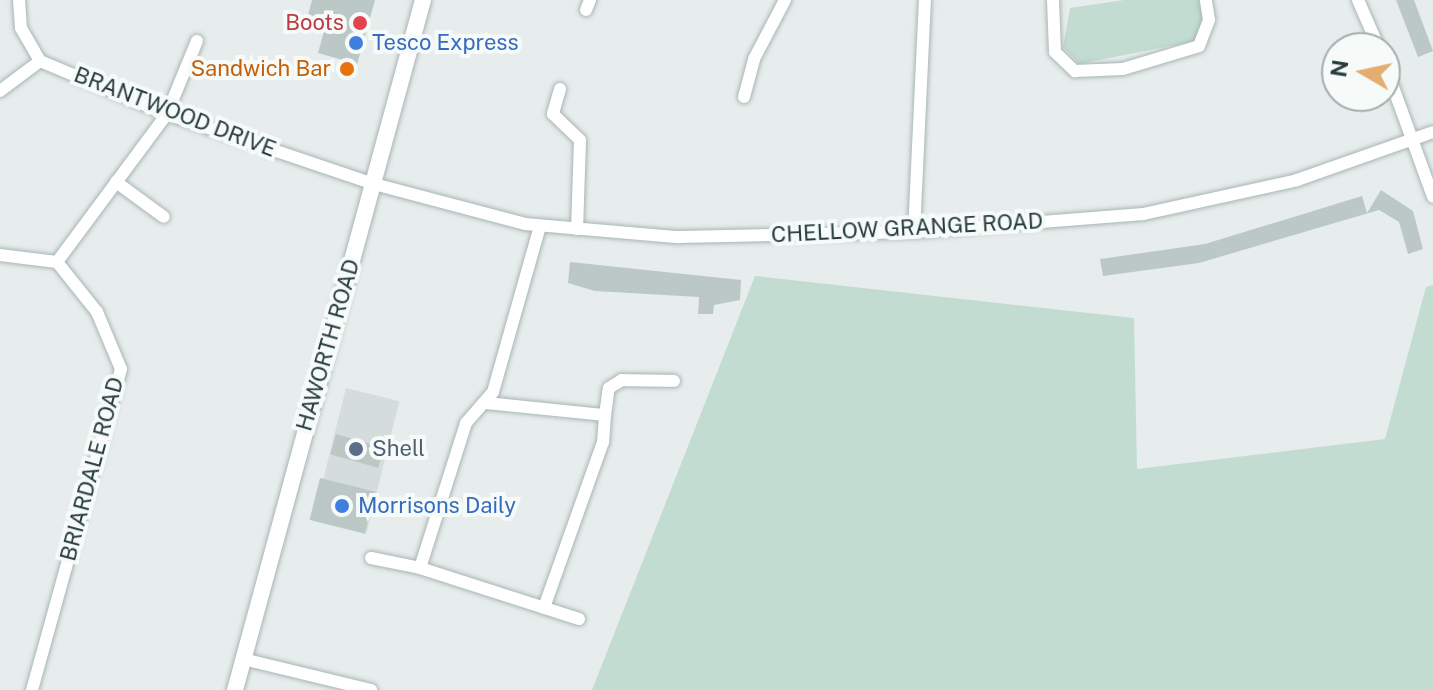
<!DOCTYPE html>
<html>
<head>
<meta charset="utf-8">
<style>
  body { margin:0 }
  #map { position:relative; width:1433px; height:690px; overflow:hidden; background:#e6edec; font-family:"Public Sans",sans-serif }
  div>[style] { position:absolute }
  .built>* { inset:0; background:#d4dddc; transform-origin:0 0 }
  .green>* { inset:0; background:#c2dcd1 }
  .building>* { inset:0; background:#bcc8c6; transform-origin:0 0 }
  .roads { filter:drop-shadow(0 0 2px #a9b5b4) drop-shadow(0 0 2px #a9b5b4) }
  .street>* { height:12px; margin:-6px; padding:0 6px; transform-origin:6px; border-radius:6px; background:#fff }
  .secondary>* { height:16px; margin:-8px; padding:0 8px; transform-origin:8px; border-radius:8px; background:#fff }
  .dots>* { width:22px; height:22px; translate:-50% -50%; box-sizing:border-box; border:4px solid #f6faf9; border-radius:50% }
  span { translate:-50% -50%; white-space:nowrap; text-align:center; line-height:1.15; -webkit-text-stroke:8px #f6faf9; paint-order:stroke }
  .health-label { font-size:22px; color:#be3a42 }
  .right { translate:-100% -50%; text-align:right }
  .shop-label { font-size:22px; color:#366cbe }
  .left { translate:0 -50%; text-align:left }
  .food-label { font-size:22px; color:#c56008 }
  .street-label { font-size:22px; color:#273d3e }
  .service-label { font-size:22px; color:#4e5e75 }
  .north { position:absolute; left:1321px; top:32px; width:80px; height:80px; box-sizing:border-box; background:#f6faf9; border:2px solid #a3aeae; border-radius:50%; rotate:279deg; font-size:22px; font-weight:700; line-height:32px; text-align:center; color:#273d3e }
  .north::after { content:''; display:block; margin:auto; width:28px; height:36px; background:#e3ae6f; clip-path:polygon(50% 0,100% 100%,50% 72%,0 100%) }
</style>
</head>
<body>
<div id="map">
  <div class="built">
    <div style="left:346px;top:388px;width:55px;height:137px;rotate:14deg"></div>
  </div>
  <div class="green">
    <div style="clip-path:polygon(1124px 0,1199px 0,1203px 21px,1195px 41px,1079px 64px,1063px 47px,1070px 8px)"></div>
    <div style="clip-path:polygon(755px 276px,1134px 318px,1137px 469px,1385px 439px,1426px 287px,1433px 285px,1433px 690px,592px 690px)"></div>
  </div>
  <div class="building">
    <div style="clip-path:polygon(312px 0,375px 0,353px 79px,339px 75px,343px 60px,318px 53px,325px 28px,306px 23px)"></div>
    <div style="clip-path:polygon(1396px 0,1414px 0,1433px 51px,1418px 57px)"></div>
    <div style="clip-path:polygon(1381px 190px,1413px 211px,1423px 249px,1408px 254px,1399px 222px,1379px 210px,1199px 263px,1103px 276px,1100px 259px,1205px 244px,1362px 196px,1367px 213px)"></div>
    <div style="clip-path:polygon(570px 262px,741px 280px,740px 300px,714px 305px,713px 314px,698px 314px,699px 297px,595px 291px,568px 283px)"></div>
    <div style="left:336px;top:434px;width:50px;height:21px;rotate:16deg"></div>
    <div style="left:320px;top:478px;width:57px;height:43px;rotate:14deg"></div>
  </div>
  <div class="roads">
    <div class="street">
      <div style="left:19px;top:0;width:28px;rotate:86deg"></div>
      <div style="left:21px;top:28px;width:38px;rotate:60deg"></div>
      <div style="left:40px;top:61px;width:138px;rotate:22.7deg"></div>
      <div style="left:167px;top:114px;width:219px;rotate:18.7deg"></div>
      <div style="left:374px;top:184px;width:156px;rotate:14.8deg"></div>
      <div style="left:525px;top:224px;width:154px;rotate:4.9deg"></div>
      <div style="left:678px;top:237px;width:236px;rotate:-1.2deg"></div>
      <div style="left:914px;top:232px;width:230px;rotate:-4.5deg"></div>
      <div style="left:1143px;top:214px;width:158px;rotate:-12.4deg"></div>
      <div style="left:1297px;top:180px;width:144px;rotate:-19.4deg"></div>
      <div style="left:1053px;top:0;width:52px;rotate:87.8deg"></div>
      <div style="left:1055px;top:52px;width:28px;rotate:44deg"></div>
      <div style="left:1075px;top:71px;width:48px;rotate:-2.4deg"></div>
      <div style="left:1123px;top:69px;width:79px;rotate:-16.8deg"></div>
      <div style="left:1199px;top:46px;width:28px;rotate:-69deg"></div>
      <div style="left:1209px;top:20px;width:20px;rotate:-99deg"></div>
      <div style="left:1358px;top:0;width:52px;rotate:66.4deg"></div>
      <div style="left:586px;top:10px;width:11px;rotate:-68deg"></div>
      <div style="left:1385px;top:65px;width:140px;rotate:70deg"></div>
      <div style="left:560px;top:89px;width:26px;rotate:106deg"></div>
      <div style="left:553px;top:114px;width:37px;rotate:44deg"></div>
      <div style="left:580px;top:140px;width:89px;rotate:91.9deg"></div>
      <div style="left:0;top:91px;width:50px;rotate:-36.9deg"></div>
      <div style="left:744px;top:97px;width:39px;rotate:-75deg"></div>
      <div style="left:754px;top:59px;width:67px;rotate:-62.3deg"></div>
      <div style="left:116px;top:182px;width:59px;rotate:36.1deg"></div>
      <div style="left:540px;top:226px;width:173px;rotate:105.8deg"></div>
      <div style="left:493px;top:392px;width:41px;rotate:131.1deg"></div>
      <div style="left:466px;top:423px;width:152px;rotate:107.6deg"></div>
      <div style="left:420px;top:568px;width:167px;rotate:17.8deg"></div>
      <div style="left:914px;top:232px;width:232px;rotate:-87.3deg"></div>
      <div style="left:0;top:255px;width:57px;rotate:7deg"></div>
      <div style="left:57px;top:262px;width:184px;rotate:-53.4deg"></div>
      <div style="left:167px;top:114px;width:79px;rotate:-67.7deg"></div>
      <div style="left:486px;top:403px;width:120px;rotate:5.8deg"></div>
      <div style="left:605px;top:415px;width:27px;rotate:94deg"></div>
      <div style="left:603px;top:442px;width:176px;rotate:109.6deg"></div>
      <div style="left:605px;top:415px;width:27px;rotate:-82deg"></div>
      <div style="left:609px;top:388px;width:15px;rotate:-32deg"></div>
      <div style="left:622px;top:380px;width:52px;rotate:1.1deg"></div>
      <div style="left:371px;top:558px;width:50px;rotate:11.5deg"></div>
      <div style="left:243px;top:659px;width:132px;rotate:13.6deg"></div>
      <div style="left:32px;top:690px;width:333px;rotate:-74.5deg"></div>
      <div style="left:121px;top:369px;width:62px;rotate:-112.8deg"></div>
      <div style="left:97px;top:312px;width:64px;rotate:-128.7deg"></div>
    </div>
    <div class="secondary">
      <div style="left:235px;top:690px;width:715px;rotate:-74.76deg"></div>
    </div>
  </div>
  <div class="dots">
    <div style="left:360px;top:23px;background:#e0444e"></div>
    <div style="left:356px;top:43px;background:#3f7fe0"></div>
    <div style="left:347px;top:69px;background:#e8710a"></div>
    <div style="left:356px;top:449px;background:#5c6f8a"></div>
    <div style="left:342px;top:506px;background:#3f7fe0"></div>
  </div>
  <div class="health-label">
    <span class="right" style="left:344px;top:23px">Boots</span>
  </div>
  <div class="shop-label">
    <span class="left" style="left:372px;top:43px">Tesco Express</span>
    <span class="left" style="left:358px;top:506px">Morrisons Daily</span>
  </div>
  <div class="food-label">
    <span class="right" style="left:331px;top:69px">Sandwich Bar</span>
  </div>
  <div class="street-label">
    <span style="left:175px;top:112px;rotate:21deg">BRANTWOOD DRIVE</span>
    <span style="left:907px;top:228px;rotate:-3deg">CHELLOW GRANGE ROAD</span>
    <span style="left:328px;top:345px;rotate:-74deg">HAWORTH ROAD</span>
    <span style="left:92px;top:469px;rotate:-75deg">BRIARDALE ROAD</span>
  </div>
  <div class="service-label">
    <span class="left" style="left:372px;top:449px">Shell</span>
  </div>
  <div class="north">N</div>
</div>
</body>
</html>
